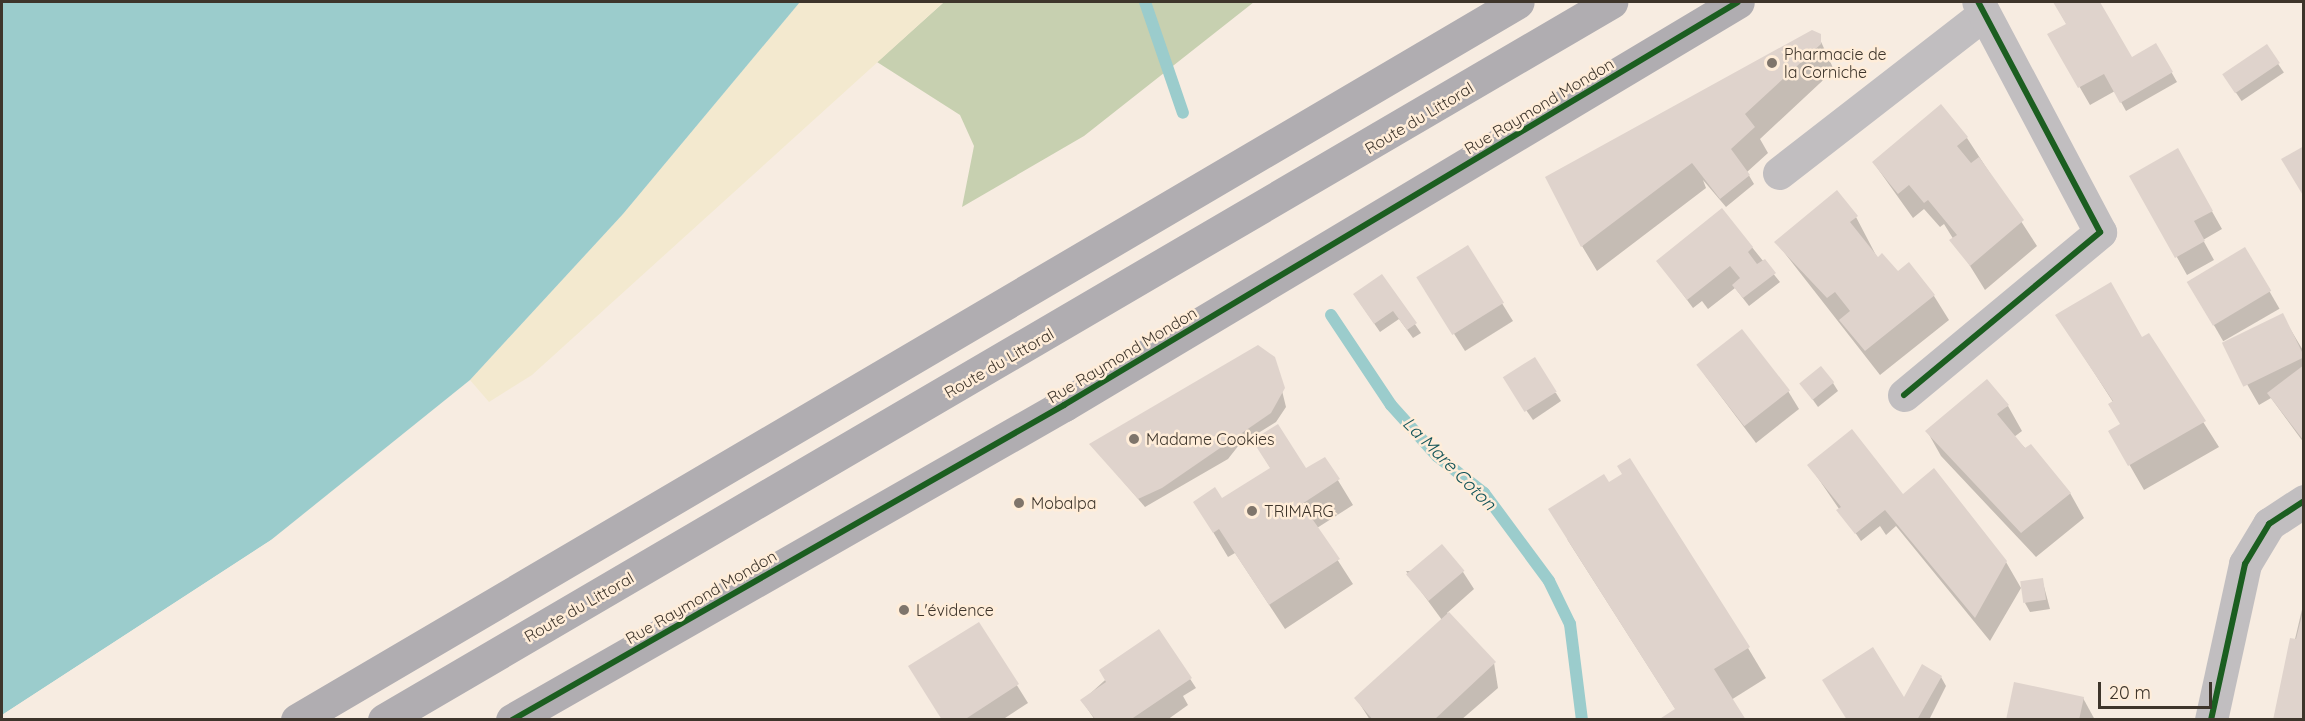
<!DOCTYPE html>
<html>
<head>
<meta charset="utf-8">
<style>
  body { margin:0 }
  #map { position:relative; width:2305px; height:721px; overflow:hidden; background:#f7ece1; font-family:Quicksand,sans-serif }
  div>[style] { position:absolute }
  .forest>* { inset:0; background:#c7d0b0 }
  .sand>* { inset:0; background:#f3e9cf }
  .water>* { inset:0; background:#9bcccc }
  .pier>* { inset:0; background:#f7ece1 }
  .shadow>* { inset:0; background:#0003; transform-origin:0 0 }
  .stream>* { height:12px; margin:-6px; padding:0 6px; transform-origin:6px; border-radius:6px; background:#9bcccc }
  .building>* { inset:0; background:#dfd3cc; transform-origin:0 0 }
  .minor>* { height:33px; margin:-16.5px; padding:0 16.5px; transform-origin:16.5px; border-radius:16.5px; background:#c1bec0 }
  .major>* { height:33px; margin:-16.5px; padding:0 16.5px; transform-origin:16.5px; border-radius:16.5px; background:#b0adb1 }
  .cycleway>* { height:6px; margin:-3px; padding:0 3px; transform-origin:3px; border-radius:3px; background:#1b5e20 }
  .dots>* { width:16px; height:16px; translate:-50% -50%; box-sizing:border-box; border:3px solid #ffedd9; border-radius:50% }
  span { translate:-50% -50%; white-space:nowrap; text-align:center; line-height:1.15; -webkit-text-stroke:5px #ffedd9; paint-order:stroke }
  .poi-label { font-size:16px; color:#3e352b }
  .left { translate:0 -50%; text-align:left }
  .street-label { font-size:16px; color:#3e352b }
  .water-label { font-size:18px; color:#115358; font-style:italic }
  .frame { position:absolute; inset:0; border:3px solid #3e352b; pointer-events:none }
  .scale { position:absolute; left:2098px; top:682px; width:114px; height:27px; box-sizing:border-box; border:3px solid #3e352b; border-top:0; padding-left:8px; font-size:18px; line-height:21px; white-space:nowrap; color:#3e352b; -webkit-text-stroke:4px #ffedd9; paint-order:stroke }
</style>
</head>
<body>
<div id="map">
  <div class="forest">
    <div style="clip-path:polygon(944px 2px,1254px 2px,1084px 136px,962px 207px,974px 146px,960px 115px,877px 62px)"></div>
  </div>
  <div class="sand">
    <div style="clip-path:polygon(800px 2px,944px 2px,532px 375px,489px 402px,470px 380px,623px 214px)"></div>
  </div>
  <div class="water">
    <div style="clip-path:polygon(2px 2px,800px 2px,623px 214px,470px 380px,271px 540px,2px 715px)"></div>
  </div>
  <div class="pier">
    <div style="clip-path:polygon(293px 526px,272px 542px,2px 718px,2px 715px)"></div>
  </div>
  <div class="shadow">
    <div style="clip-path:polygon(2054px 2px,2099px 2px,2132px 59px,2156px 45px,2177px 82px,2126px 111px,2115px 91px,2090px 105px,2049px 34px,2067px 25px)"></div>
    <div style="clip-path:polygon(1817px 33px,1834px 70px,1760px 139px,1768px 153px,1747px 172px,1754px 184px,1726px 207px,1703px 180px,1706px 188px,1597px 271px,1582px 246px)"></div>
    <div style="left:2266px;top:46px;width:32px;height:51px;rotate:56deg"></div>
    <div style="clip-path:polygon(1967px 138px,2037px 246px,1985px 290px,1944px 224px,1940px 227px,1924px 209px,1913px 218px,1873px 162px)"></div>
    <div style="clip-path:polygon(2177px 150px,2222px 229px,2203px 240px,2214px 260px,2187px 275px,2131px 176px)"></div>
    <div style="clip-path:polygon(1722px 210px,1780px 282px,1749px 306px,1735px 288px,1708px 309px,1702px 301px,1693px 308px,1658px 261px)"></div>
    <div style="clip-path:polygon(1856px 217px,1878px 259px,1934px 296px,1949px 320px,1880px 375px,1776px 242px)"></div>
    <div style="left:2245px;top:249px;width:69px;height:65px;rotate:60deg"></div>
    <div style="clip-path:polygon(1382px 276px,1421px 333px,1413px 338px,1399px 319px,1380px 332px,1360px 303px)"></div>
    <div style="clip-path:polygon(1490px 284px,1513px 321px,1465px 351px,1430px 296px)"></div>
    <div style="clip-path:polygon(2057px 315px,2142px 339px,2148px 335px,2219px 447px,2144px 490px,2110px 431px,2122px 425px,2113px 402px)"></div>
    <div style="clip-path:polygon(2282px 315px,2304px 352px,2304px 443px,2271px 398px,2259px 405px,2225px 346px)"></div>
    <div style="clip-path:polygon(1274px 358px,1286px 407px,1276px 422px,1239px 445px,1228px 459px,1145px 507px,1091px 444px)"></div>
    <div style="clip-path:polygon(1704px 374px,1788px 391px,1799px 409px,1756px 443px)"></div>
    <div style="clip-path:polygon(1801px 383px,1833px 383px,1838px 391px,1818px 407px)"></div>
    <div style="clip-path:polygon(1510px 387px,1556px 393px,1561px 401px,1533px 420px)"></div>
    <div style="clip-path:polygon(2008px 406px,2022px 431px,2014px 437px,2070px 493px,2084px 518px,2036px 557px,1941px 456px,1927px 431px)"></div>
    <div style="clip-path:polygon(1254px 441px,1306px 470px,1325px 459px,1353px 505px,1317px 528px,1353px 584px,1285px 629px,1235px 553px,1228px 557px,1195px 502px,1221px 501px,1271px 469px)"></div>
    <div style="clip-path:polygon(1809px 465px,1903px 497px,2006px 562px,2021px 588px,1990px 641px,1896px 526px,1886px 535px,1880px 526px,1861px 541px)"></div>
    <div style="clip-path:polygon(1567px 539px,1748px 648px,1766px 678px,1731px 700px,1676px 710px)"></div>
    <div style="clip-path:polygon(1406px 571px,1463px 572px,1474px 589px,1447px 613px,1494px 663px,1498px 688px,1461px 720px,1370px 720px,1356px 698px,1442px 620px)"></div>
    <div style="clip-path:polygon(2042px 579px,2050px 609px,2030px 612px,2025px 603px)"></div>
    <div style="clip-path:polygon(2304px 601px,2304px 720px,2276px 720px)"></div>
    <div style="clip-path:polygon(979px 624px,1028px 703px,1002px 720px,943px 720px)"></div>
    <div style="clip-path:polygon(1159px 631px,1196px 688px,1183px 696px,1188px 705px,1167px 720px,1095px 720px,1082px 701px)"></div>
    <div style="clip-path:polygon(1941px 677px,1946px 686px,1929px 720px,1848px 720px,1904px 699px)"></div>
    <div style="clip-path:polygon(2083px 698px,2095px 720px,2008px 720px)"></div>
  </div>
  <div class="stream">
    <div style="left:1145px;top:2px;width:117px;rotate:71.1deg"></div>
    <div style="left:1331px;top:315px;width:108px;rotate:56.3deg"></div>
    <div style="left:1391px;top:405px;width:69px;rotate:48deg"></div>
    <div style="left:1437px;top:456px;width:60px;rotate:38.2deg"></div>
    <div style="left:1484px;top:493px;width:109px;rotate:53.5deg"></div>
    <div style="left:1549px;top:581px;width:48px;rotate:64deg"></div>
    <div style="left:1570px;top:624px;width:97px;rotate:82.9deg"></div>
  </div>
  <div class="building">
    <div style="clip-path:polygon(2053px 2px,2100px 2px,2132px 57px,2156px 43px,2173px 72px,2120px 103px,2104px 74px,2078px 88px,2047px 34px,2066px 24px)"></div>
    <div style="clip-path:polygon(1812px 30px,1821px 34px,1821px 44px,1745px 114px,1755px 127px,1731px 149px,1750px 175px,1720px 199px,1692px 163px,1581px 247px,1545px 177px)"></div>
    <div style="left:2267px;top:44px;width:23px;height:54px;rotate:56deg"></div>
    <div style="clip-path:polygon(1941px 104px,1968px 137px,1957px 146px,1971px 163px,1979px 157px,2024px 220px,1970px 266px,1949px 240px,1957px 235px,1928px 200px,1924px 203px,1909px 185px,1898px 194px,1872px 162px)"></div>
    <div style="clip-path:polygon(2304px 146px,2304px 197px,2281px 159px)"></div>
    <div style="clip-path:polygon(2178px 148px,2213px 211px,2194px 221px,2205px 241px,2175px 258px,2129px 176px)"></div>
    <div style="clip-path:polygon(1837px 190px,1858px 216px,1850px 222px,1878px 257px,1882px 253px,1898px 271px,1909px 262px,1935px 295px,1865px 351px,1839px 320px,1850px 311px,1835px 292px,1827px 298px,1774px 242px)"></div>
    <div style="clip-path:polygon(1722px 208px,1753px 247px,1748px 252px,1757px 264px,1765px 259px,1776px 273px,1743px 298px,1732px 285px,1740px 278px,1730px 266px,1687px 300px,1656px 261px)"></div>
    <div style="left:1468px;top:245px;width:68px;height:61px;rotate:58deg"></div>
    <div style="left:2245px;top:247px;width:51px;height:68px;rotate:59deg"></div>
    <div style="clip-path:polygon(1382px 274px,1417px 323px,1407px 330px,1393px 311px,1374px 324px,1353px 294px)"></div>
    <div style="clip-path:polygon(2111px 282px,2142px 337px,2149px 333px,2206px 421px,2128px 466px,2108px 431px,2120px 424px,2108px 404px,2113px 401px,2055px 315px)"></div>
    <div style="left:2283px;top:313px;width:49px;height:68px;rotate:64deg"></div>
    <div style="left:1742px;top:329px;width:78px;height:58px;rotate:52deg"></div>
    <div style="clip-path:polygon(1258px 345px,1275px 357px,1285px 388px,1271px 413px,1162px 488px,1138px 499px,1089px 444px)"></div>
    <div style="left:1535px;top:357px;width:41px;height:38px;rotate:58deg"></div>
    <div style="clip-path:polygon(2304px 365px,2304px 441px,2267px 393px)"></div>
    <div style="left:1821px;top:366px;width:21px;height:28px;rotate:51deg"></div>
    <div style="clip-path:polygon(1987px 379px,2009px 405px,1997px 414px,2025px 448px,2031px 444px,2071px 493px,2021px 533px,1925px 431px)"></div>
    <div style="clip-path:polygon(1278px 424px,1306px 468px,1325px 457px,1340px 479px,1302px 504px,1340px 559px,1269px 605px,1219px 529px,1213px 533px,1193px 502px,1215px 487px,1222px 498px,1270px 468px,1252px 440px)"></div>
    <div style="clip-path:polygon(1852px 429px,1903px 494px,1934px 468px,2007px 561px,1975px 618px,1885px 510px,1855px 534px,1836px 510px,1841px 507px,1807px 465px)"></div>
    <div style="clip-path:polygon(1630px 458px,1750px 647px,1714px 669px,1746px 720px,1658px 720px,1675px 709px,1548px 509px,1604px 474px,1609px 482px,1622px 474px,1617px 466px)"></div>
    <div style="left:1442px;top:544px;width:35px;height:47px;rotate:50deg"></div>
    <div style="left:2043px;top:578px;width:22px;height:23px;rotate:82deg"></div>
    <div style="clip-path:polygon(2304px 607px,2304px 720px,2273px 720px,2290px 638px,2296px 639px)"></div>
    <div style="clip-path:polygon(1449px 612px,1496px 662px,1434px 720px,1373px 720px,1354px 698px)"></div>
    <div style="clip-path:polygon(979px 622px,1019px 684px,964px 720px,942px 720px,908px 666px)"></div>
    <div style="clip-path:polygon(1159px 629px,1192px 678px,1130px 720px,1096px 720px,1080px 700px,1106px 682px,1099px 670px)"></div>
    <div style="clip-path:polygon(1873px 647px,1904px 697px,1922px 664px,1942px 676px,1917px 720px,1847px 720px,1822px 680px)"></div>
    <div style="clip-path:polygon(2014px 682px,2084px 697px,2079px 720px,2006px 720px)"></div>
  </div>
  <div class="minor">
    <div style="left:1779px;top:173px;width:259px;rotate:-37.8deg"></div>
    <div style="left:1904px;top:395px;width:255px;rotate:-39.7deg"></div>
    <div style="left:2100px;top:232px;width:260px;rotate:-117.9deg"></div>
    <div style="left:2211px;top:720px;width:160px;rotate:-77.7deg"></div>
    <div style="left:2245px;top:564px;width:47px;rotate:-59deg"></div>
    <div style="left:2269px;top:524px;width:42px;rotate:-33.3deg"></div>
  </div>
  <div class="major">
    <div style="left:297px;top:720px;width:1416px;rotate:-30.46deg"></div>
    <div style="left:384px;top:720px;width:1422px;rotate:-30.33deg"></div>
    <div style="left:512px;top:720px;width:636px;rotate:-29.71deg"></div>
    <div style="left:1064px;top:405px;width:785px;rotate:-30.88deg"></div>
  </div>
  <div class="cycleway">
    <div style="left:1904px;top:395px;width:255px;rotate:-39.7deg"></div>
    <div style="left:2100px;top:232px;width:260px;rotate:-117.9deg"></div>
    <div style="left:512px;top:720px;width:636px;rotate:-29.71deg"></div>
    <div style="left:1064px;top:405px;width:785px;rotate:-30.88deg"></div>
    <div style="left:2211px;top:720px;width:160px;rotate:-77.7deg"></div>
    <div style="left:2245px;top:564px;width:47px;rotate:-59deg"></div>
    <div style="left:2269px;top:524px;width:42px;rotate:-33.3deg"></div>
  </div>
  <div class="dots">
    <div style="left:1772px;top:63px;background:#7f756b"></div>
    <div style="left:1134px;top:439px;background:#7f756b"></div>
    <div style="left:1019px;top:503px;background:#7f756b"></div>
    <div style="left:1252px;top:511px;background:#7f756b"></div>
    <div style="left:904px;top:610px;background:#7f756b"></div>
  </div>
  <div class="poi-label">
    <span class="left" style="left:1784px;top:63px">Pharmacie de<br>la Corniche</span>
    <span class="left" style="left:1146px;top:439px">Madame Cookies</span>
    <span class="left" style="left:1031px;top:503px">Mobalpa</span>
    <span class="left" style="left:1264px;top:511px">TRIMARG</span>
    <span class="left" style="left:916px;top:610px">L'évidence</span>
  </div>
  <div class="street-label">
    <span style="left:1539px;top:106px;rotate:-31deg">Rue Raymond Mondon</span>
    <span style="left:1419px;top:118px;rotate:-31deg">Route du Littoral</span>
    <span style="left:1122px;top:355px;rotate:-31deg">Rue Raymond Mondon</span>
    <span style="left:999px;top:363px;rotate:-30deg">Route du Littoral</span>
    <span style="left:701px;top:597px;rotate:-30deg">Rue Raymond Mondon</span>
    <span style="left:579px;top:607px;rotate:-30deg">Route du Littoral</span>
  </div>
  <div class="water-label">
    <span style="left:1449px;top:464px;rotate:45deg">La Mare Coton</span>
  </div>
  <div class="frame"></div>
  <div class="scale">20 m</div>
</div>
</body>
</html>
